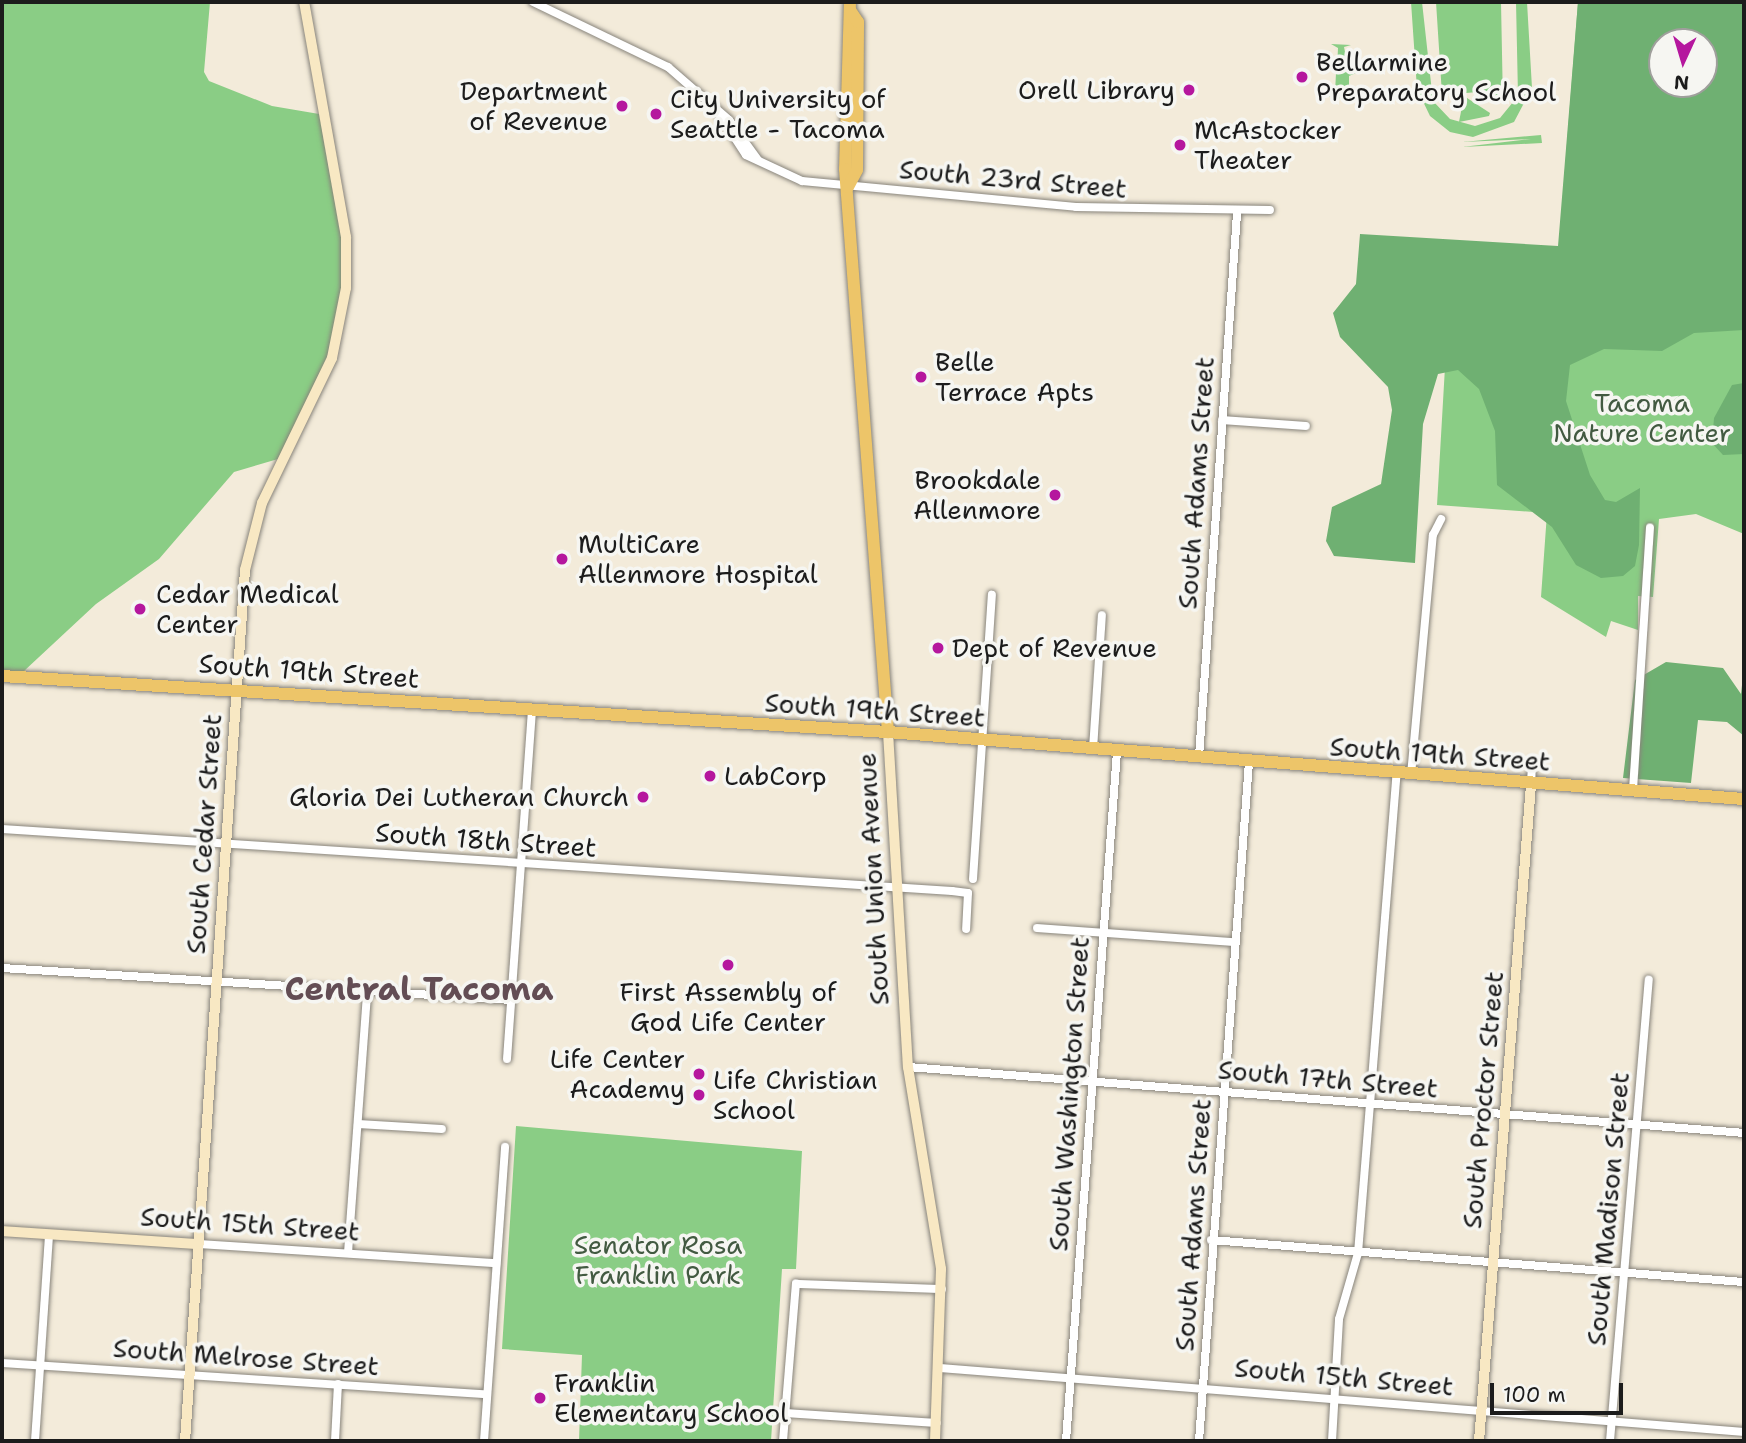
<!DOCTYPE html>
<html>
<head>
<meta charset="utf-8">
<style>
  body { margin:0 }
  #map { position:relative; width:1746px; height:1443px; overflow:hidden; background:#f3ebda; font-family:"Shantell Sans",sans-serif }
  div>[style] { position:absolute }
  .green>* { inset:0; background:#8acd85 }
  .forest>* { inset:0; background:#6fb072 }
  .roads { filter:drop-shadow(0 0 2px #88847b) drop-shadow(0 0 2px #88847b) }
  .street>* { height:8px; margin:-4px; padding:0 4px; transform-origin:4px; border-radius:4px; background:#fff }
  .secondary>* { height:10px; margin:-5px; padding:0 5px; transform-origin:5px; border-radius:5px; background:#f8e8c3 }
  .primary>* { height:12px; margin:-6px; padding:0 6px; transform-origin:6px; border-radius:6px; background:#edc569 }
  .dots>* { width:19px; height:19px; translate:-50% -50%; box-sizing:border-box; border:4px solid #f6f6f2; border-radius:50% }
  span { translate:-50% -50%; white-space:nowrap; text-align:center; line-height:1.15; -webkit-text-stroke:7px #f6f6f2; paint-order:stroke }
  .poi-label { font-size:26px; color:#1c1c1c }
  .left { translate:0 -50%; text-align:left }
  .right { translate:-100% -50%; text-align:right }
  .street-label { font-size:26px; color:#1c1c1c }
  .park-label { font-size:26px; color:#425a41 }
  .district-label { font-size:33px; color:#634d54; font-weight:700 }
  .frame { position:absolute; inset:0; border:4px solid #1c1c1c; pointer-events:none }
  .north { position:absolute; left:1648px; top:28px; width:70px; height:70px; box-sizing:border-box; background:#f6f6f2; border:2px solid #9f9f9c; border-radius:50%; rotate:184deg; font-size:19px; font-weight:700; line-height:28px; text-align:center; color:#1c1c1c }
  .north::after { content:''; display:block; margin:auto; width:24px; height:32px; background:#b5179e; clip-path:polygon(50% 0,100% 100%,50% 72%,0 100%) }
  .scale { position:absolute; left:1490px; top:1383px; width:133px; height:32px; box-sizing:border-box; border:4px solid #1c1c1c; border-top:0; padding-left:9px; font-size:21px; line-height:24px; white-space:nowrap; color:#1c1c1c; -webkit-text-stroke:5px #f6f6f2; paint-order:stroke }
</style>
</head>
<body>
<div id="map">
  <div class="green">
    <div style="clip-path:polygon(2px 2px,210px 2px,204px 72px,209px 81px,272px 106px,325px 115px,346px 237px,340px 332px,278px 459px,234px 472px,159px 559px,96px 604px,24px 671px,2px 676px)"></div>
    <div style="clip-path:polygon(1411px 2px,1422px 2px,1433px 101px,1450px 119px,1475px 126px,1500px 118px,1518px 96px,1516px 2px,1527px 2px,1532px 88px,1514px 122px,1473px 137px,1450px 132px,1430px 116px,1417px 89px)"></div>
    <div style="clip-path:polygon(1436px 2px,1501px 2px,1503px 104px,1490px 91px,1442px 95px)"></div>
    <div style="clip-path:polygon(evenodd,1578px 2px,1744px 2px,1744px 534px,1696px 514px,1659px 519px,1653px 597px,1638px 596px,1638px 630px,1611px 621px,1606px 637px,1541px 597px,1547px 513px,1437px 505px,1445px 367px,1549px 374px,1578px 2px,1662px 42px,1704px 42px,1704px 84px,1662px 84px,1662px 42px)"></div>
    <div style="clip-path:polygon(1331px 44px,1351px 45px,1344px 47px,1349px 72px,1356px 73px,1349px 76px,1349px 100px,1327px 96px,1335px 93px,1336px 73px,1329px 70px,1337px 69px,1338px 48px)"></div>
    <div style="clip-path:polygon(1464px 96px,1490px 113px,1489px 116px,1459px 122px)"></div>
    <div style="clip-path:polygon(1541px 135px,1542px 143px,1462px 147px,1531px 139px,1462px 142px)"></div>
    <div style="clip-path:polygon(516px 1126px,802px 1151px,796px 1269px,782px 1269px,771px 1441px,579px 1441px,582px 1355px,502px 1349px)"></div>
  </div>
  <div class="forest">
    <div style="clip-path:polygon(evenodd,1578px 2px,1744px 2px,1744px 330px,1694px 333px,1662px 351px,1604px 349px,1570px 365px,1566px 401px,1590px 475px,1605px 500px,1616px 502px,1640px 488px,1639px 545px,1635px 566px,1623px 576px,1601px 578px,1576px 565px,1552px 527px,1497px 485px,1495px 431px,1479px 389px,1458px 370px,1438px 374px,1423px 424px,1415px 563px,1334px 556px,1326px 541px,1332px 507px,1381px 484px,1392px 410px,1388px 387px,1340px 337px,1333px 313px,1356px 284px,1360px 234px,1558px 246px,1578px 2px,1662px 42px,1704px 42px,1704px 84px,1662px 84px,1662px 42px)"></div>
    <div style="clip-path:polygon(1744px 383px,1744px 454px,1723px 455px,1712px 443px,1714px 418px,1732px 385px)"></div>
    <div style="clip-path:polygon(1666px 662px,1723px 668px,1741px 694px,1744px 667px,1744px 736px,1727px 722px,1698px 720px,1691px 783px,1623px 778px,1635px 680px)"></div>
  </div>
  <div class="roads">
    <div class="street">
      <div style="left:533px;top:2px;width:150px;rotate:25.7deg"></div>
      <div style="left:668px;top:67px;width:81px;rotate:41deg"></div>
      <div style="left:729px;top:120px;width:49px;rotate:54.1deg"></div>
      <div style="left:718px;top:112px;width:51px;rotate:56.9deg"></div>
      <div style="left:746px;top:155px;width:62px;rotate:24.9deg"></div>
      <div style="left:802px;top:181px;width:275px;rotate:5.4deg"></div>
      <div style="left:1076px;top:207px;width:194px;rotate:0.9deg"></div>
      <div style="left:1222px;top:420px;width:84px;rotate:4.1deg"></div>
      <div style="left:1093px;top:749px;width:134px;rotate:-86.2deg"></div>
      <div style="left:1199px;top:757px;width:545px;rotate:-86deg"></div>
      <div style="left:1411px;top:775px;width:241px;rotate:-84.8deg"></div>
      <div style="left:1433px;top:535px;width:18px;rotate:-63deg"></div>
      <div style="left:1531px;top:784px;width:22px;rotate:-87deg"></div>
      <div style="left:1633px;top:790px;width:263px;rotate:-86.3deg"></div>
      <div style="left:2px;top:829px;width:952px;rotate:3.73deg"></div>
      <div style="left:952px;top:891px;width:16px;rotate:7deg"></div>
      <div style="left:968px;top:893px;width:36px;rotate:93deg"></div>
      <div style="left:973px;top:879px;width:285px;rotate:-86.2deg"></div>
      <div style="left:1037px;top:928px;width:197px;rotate:4.1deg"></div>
      <div style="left:2px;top:968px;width:511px;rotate:3.59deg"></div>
      <div style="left:507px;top:1059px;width:351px;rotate:-85.9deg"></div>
      <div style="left:908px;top:1067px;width:839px;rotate:4.51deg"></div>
      <div style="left:358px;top:1124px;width:84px;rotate:3.4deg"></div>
      <div style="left:1211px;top:1240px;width:535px;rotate:4.51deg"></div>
      <div style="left:199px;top:1244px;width:298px;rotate:3.7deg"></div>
      <div style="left:348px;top:1253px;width:262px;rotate:-85.8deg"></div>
      <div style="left:2px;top:1363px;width:486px;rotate:3.7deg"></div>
      <div style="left:940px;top:1368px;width:807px;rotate:4.55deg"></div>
      <div style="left:785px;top:1413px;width:152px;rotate:3.8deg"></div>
      <div style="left:35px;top:1441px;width:207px;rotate:-86.1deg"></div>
      <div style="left:335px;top:1441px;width:57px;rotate:-87deg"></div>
      <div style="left:484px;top:1441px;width:295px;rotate:-85.9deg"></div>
      <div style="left:783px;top:1441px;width:158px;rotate:-85.3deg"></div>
      <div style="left:796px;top:1284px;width:146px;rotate:2deg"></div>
      <div style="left:1066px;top:1441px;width:692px;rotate:-85.77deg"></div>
      <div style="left:1199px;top:1441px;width:682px;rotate:-85.79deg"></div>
      <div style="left:1332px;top:1441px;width:122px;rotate:-86.7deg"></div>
      <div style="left:1339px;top:1319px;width:69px;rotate:-73.9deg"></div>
      <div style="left:1358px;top:1253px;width:482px;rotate:-85.4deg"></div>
      <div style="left:1610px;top:1441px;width:463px;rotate:-85.2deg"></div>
    </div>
    <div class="secondary">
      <div style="left:888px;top:732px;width:336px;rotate:86.6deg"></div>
      <div style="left:908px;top:1067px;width:205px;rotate:80.7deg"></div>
      <div style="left:941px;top:1269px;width:172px;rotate:92deg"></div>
      <div style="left:2px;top:1231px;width:197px;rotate:3.8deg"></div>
      <div style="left:185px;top:1441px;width:873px;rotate:-86.06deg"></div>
      <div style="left:245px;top:570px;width:69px;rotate:-75.8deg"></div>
      <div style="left:262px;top:503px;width:161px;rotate:-64.2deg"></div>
      <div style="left:332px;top:358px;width:71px;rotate:-78.7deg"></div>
      <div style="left:346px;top:288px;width:51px;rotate:-90deg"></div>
      <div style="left:346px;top:237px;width:239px;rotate:-100.1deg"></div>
      <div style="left:1479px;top:1441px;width:659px;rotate:-85.47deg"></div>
    </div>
    <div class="primary">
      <div style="left:850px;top:2px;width:167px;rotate:91.7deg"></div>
      <div style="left:845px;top:169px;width:565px;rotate:85.63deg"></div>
      <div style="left:848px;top:187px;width:19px;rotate:-62deg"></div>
      <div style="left:857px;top:170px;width:148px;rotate:-89.6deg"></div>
      <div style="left:858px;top:22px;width:14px;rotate:-124deg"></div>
      <div style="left:2px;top:676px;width:888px;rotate:3.62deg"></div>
      <div style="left:888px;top:732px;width:859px;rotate:4.48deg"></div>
    </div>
  </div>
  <div class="dots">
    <div style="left:1302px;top:77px;background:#b5179e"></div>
    <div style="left:1189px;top:90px;background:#b5179e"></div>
    <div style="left:622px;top:106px;background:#b5179e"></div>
    <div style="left:656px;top:114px;background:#b5179e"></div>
    <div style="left:1180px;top:145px;background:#b5179e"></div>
    <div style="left:921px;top:377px;background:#b5179e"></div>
    <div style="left:1055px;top:495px;background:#b5179e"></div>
    <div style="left:562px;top:559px;background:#b5179e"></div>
    <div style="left:140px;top:609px;background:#b5179e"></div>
    <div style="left:938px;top:648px;background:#b5179e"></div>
    <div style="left:710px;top:776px;background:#b5179e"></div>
    <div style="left:643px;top:797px;background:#b5179e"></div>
    <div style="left:728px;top:965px;background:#b5179e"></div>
    <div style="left:699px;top:1074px;background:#b5179e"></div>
    <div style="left:699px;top:1095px;background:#b5179e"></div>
    <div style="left:540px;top:1398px;background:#b5179e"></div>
  </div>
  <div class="poi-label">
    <span class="left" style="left:1316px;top:77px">Bellarmine<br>Preparatory School</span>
    <span class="right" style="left:1175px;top:90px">Orell Library</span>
    <span class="right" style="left:608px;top:106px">Department<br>of Revenue</span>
    <span class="left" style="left:670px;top:114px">City University of<br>Seattle - Tacoma</span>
    <span class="left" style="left:1194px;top:145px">McAstocker<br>Theater</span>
    <span class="left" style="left:935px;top:377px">Belle<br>Terrace Apts</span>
    <span class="right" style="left:1041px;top:495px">Brookdale<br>Allenmore</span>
    <span class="left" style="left:578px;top:559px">MultiCare<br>Allenmore Hospital</span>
    <span class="left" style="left:156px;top:609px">Cedar Medical<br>Center</span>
    <span class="left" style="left:952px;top:648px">Dept of Revenue</span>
    <span class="left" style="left:724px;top:776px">LabCorp</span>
    <span class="right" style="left:629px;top:797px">Gloria Dei Lutheran Church</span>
    <span style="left:728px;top:1007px">First Assembly of<br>God Life Center</span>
    <span class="right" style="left:685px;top:1074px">Life Center<br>Academy</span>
    <span class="left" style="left:713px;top:1095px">Life Christian<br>School</span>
    <span class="left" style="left:554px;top:1398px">Franklin<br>Elementary School</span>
  </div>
  <div class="street-label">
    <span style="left:1013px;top:179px;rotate:5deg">South 23rd Street</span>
    <span style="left:1196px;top:483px;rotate:-86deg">South Adams Street</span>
    <span style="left:309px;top:671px;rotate:4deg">South 19th Street</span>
    <span style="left:875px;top:710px;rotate:4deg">South 19th Street</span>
    <span style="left:1440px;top:754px;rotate:4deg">South 19th Street</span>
    <span style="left:204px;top:834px;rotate:-86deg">South Cedar Street</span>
    <span style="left:486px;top:840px;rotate:4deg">South 18th Street</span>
    <span style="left:873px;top:879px;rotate:-93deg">South Union Avenue</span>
    <span style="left:1328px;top:1079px;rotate:5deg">South 17th Street</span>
    <span style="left:1069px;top:1094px;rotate:-86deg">South Washington Street</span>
    <span style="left:1483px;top:1100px;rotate:-85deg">South Proctor Street</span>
    <span style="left:1608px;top:1209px;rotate:-85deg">South Madison Street</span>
    <span style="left:250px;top:1224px;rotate:4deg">South 15th Street</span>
    <span style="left:1193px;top:1225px;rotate:-86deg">South Adams Street</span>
    <span style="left:246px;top:1357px;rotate:4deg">South Melrose Street</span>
    <span style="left:1344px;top:1377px;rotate:5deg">South 15th Street</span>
  </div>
  <div class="park-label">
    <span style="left:1642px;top:418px">Tacoma<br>Nature Center</span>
    <span style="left:658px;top:1260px">Senator Rosa<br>Franklin Park</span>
  </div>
  <div class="district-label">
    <span style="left:419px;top:989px">Central Tacoma</span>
  </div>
  <div class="frame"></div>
  <div class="north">N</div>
  <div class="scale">100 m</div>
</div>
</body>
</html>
